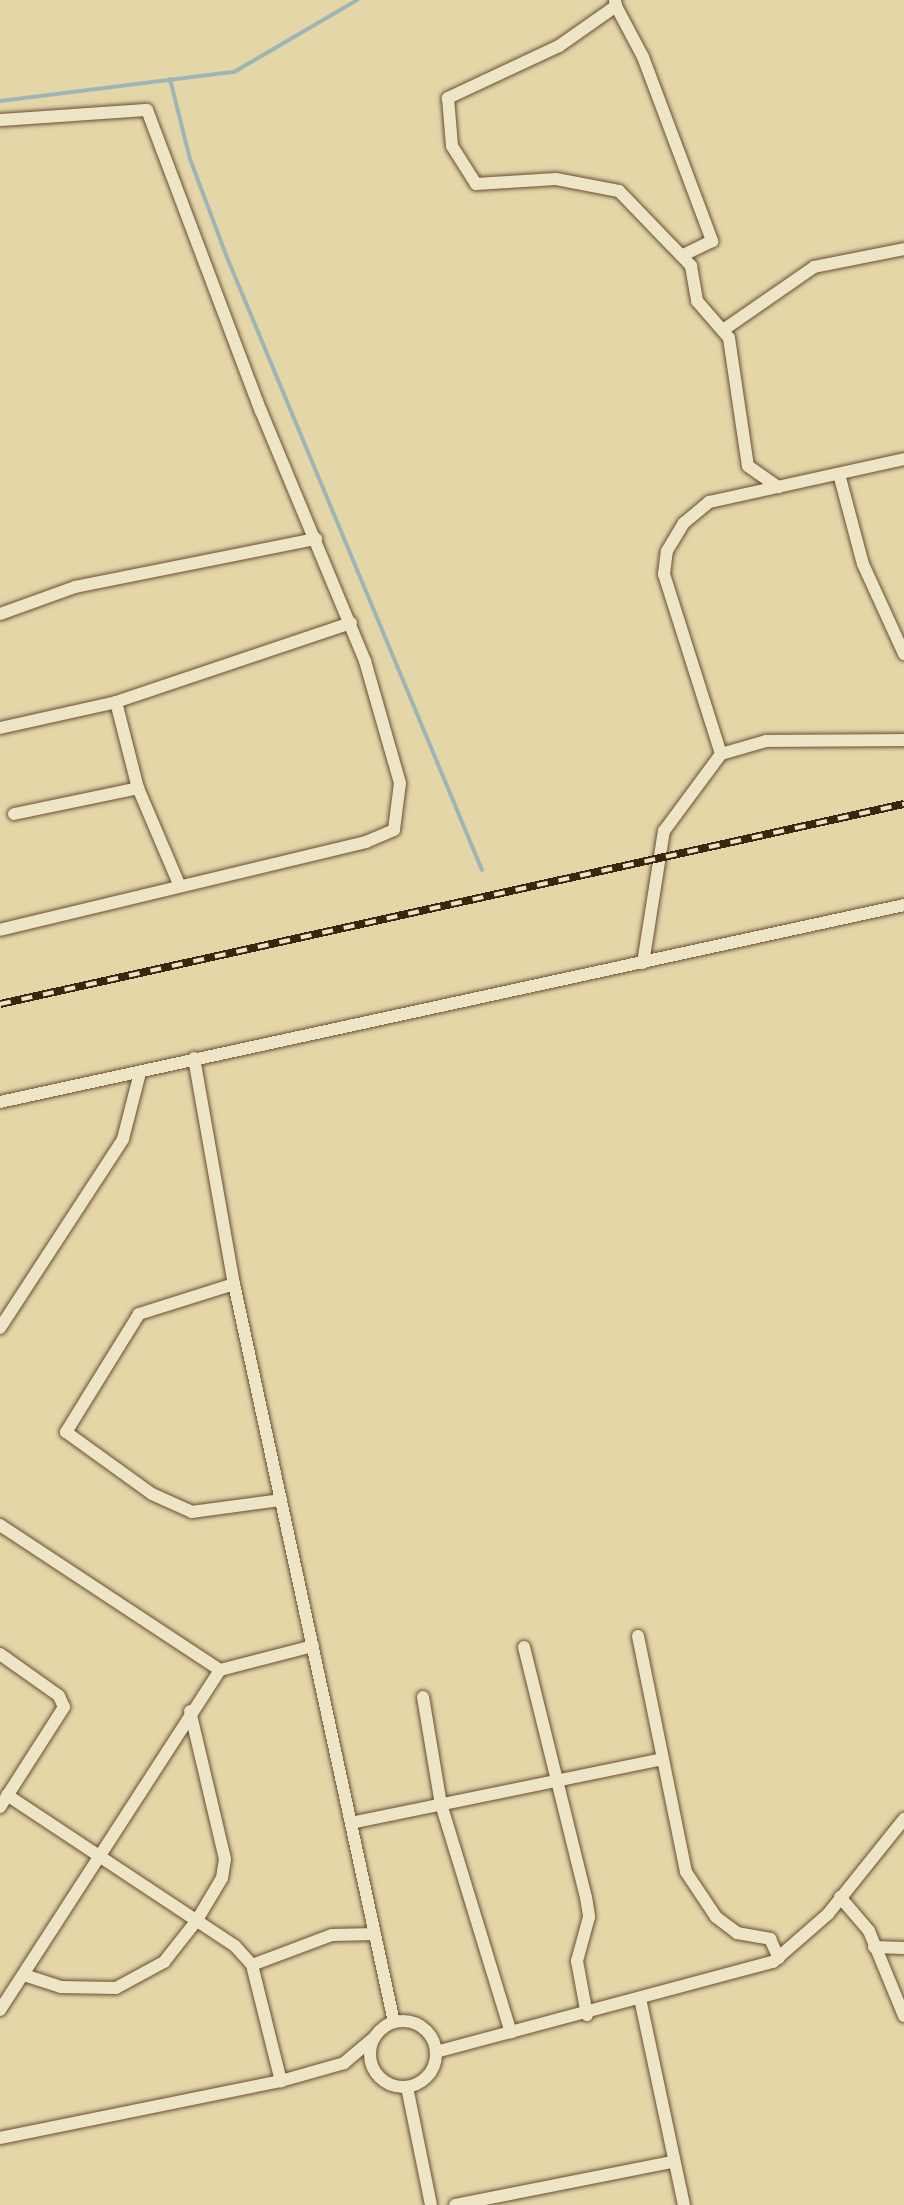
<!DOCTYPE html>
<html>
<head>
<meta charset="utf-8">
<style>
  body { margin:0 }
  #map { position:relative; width:904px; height:2205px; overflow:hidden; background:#e5d6a8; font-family:"IM FELL Great Primer",serif }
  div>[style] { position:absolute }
  .stream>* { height:4px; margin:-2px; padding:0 2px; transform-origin:2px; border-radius:2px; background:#9db6b5 }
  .roads { filter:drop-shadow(0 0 2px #675033) drop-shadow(0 0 2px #675033) }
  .minor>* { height:12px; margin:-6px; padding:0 6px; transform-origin:6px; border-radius:6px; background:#eee4c6 }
  .minor>.ring { margin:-6px; padding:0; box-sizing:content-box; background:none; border:12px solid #eee4c6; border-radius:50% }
  .rail>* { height:8px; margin-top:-4px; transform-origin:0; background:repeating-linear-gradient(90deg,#eee4c6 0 11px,#3d240c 0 22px); box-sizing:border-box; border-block:2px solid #3d240c }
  span { translate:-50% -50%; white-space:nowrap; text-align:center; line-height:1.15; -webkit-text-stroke:8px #eee4c6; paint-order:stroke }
</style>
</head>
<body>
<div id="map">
  <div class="stream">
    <div style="left:170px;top:79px;width:82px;rotate:76deg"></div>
    <div style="left:190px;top:159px;width:103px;rotate:69.4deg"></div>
    <div style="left:226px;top:255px;width:666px;rotate:67.4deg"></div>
    <div style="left:0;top:101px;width:236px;rotate:-7.1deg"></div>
    <div style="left:234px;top:72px;width:143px;rotate:-30.3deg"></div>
  </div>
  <div class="roads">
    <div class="minor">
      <div style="left:615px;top:0;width:6px;rotate:81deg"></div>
      <div style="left:616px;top:6px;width:70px;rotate:144.9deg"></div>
      <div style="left:559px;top:46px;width:123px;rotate:154.9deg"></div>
      <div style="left:448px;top:98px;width:48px;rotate:85.2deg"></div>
      <div style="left:452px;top:146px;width:45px;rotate:57.7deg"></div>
      <div style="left:476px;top:184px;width:80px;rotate:-3.6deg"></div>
      <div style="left:556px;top:179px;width:64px;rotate:10.8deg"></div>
      <div style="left:619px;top:191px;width:76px;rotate:46.1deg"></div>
      <div style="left:672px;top:246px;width:28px;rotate:46deg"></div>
      <div style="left:691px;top:266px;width:36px;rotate:80deg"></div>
      <div style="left:697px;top:301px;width:49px;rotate:49.1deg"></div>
      <div style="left:729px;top:338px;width:129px;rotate:81.6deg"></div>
      <div style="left:748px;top:466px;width:37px;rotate:35deg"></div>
      <div style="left:616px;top:6px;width:58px;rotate:62.1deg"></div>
      <div style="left:643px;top:57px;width:197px;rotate:69.4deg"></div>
      <div style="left:712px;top:241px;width:34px;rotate:154deg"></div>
      <div style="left:0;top:120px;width:147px;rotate:-3.9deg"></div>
      <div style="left:147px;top:110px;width:322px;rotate:69.3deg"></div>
      <div style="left:261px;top:411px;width:271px;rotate:67.4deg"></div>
      <div style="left:365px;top:661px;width:127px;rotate:74deg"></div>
      <div style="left:400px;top:783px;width:47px;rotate:97.3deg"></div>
      <div style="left:394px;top:830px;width:30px;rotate:157deg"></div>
      <div style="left:366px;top:842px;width:376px;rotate:166.5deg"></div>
      <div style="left:726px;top:328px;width:107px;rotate:-34.7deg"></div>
      <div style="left:814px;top:267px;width:92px;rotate:-11.3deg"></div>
      <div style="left:839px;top:474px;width:93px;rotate:75.1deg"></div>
      <div style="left:863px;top:564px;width:99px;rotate:65.5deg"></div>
      <div style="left:0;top:614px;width:80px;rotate:-19.8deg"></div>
      <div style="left:75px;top:587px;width:246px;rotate:-11.3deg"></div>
      <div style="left:116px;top:702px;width:89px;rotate:75.7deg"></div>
      <div style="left:138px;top:788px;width:104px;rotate:66.9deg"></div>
      <div style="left:0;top:728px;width:119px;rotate:-12.6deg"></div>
      <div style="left:116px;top:702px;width:248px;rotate:-18.6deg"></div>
      <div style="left:721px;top:754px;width:189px;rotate:-107.6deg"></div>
      <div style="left:664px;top:574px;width:23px;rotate:-83deg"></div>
      <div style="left:667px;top:551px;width:33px;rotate:-59deg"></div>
      <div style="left:684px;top:523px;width:33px;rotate:-40deg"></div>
      <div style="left:709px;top:502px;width:200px;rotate:-12.4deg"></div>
      <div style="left:14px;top:814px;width:127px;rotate:-11.8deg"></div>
      <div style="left:643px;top:963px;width:134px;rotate:-81deg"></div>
      <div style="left:664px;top:831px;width:96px;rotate:-53.5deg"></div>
      <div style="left:721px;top:754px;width:47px;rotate:-16.1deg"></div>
      <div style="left:766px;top:741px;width:138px;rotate:-0.4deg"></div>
      <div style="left:194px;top:1058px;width:230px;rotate:80deg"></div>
      <div style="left:234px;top:1284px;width:755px;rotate:77.77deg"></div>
      <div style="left:0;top:1102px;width:925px;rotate:-12.29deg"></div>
      <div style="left:234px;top:1284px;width:100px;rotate:162.5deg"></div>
      <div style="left:139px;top:1314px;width:139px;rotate:121.7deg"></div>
      <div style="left:66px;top:1432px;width:106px;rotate:35.8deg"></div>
      <div style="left:152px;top:1494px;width:44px;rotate:24.2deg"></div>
      <div style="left:192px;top:1512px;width:90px;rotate:-7.7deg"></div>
      <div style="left:0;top:1328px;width:225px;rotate:-56.9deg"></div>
      <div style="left:123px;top:1139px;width:68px;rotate:-75.6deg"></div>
      <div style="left:0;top:1525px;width:263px;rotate:33.4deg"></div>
      <div style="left:638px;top:1636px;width:241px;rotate:78.5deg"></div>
      <div style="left:686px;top:1872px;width:54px;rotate:56.3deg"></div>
      <div style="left:716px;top:1917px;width:26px;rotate:37deg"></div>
      <div style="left:737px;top:1933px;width:34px;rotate:10deg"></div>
      <div style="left:770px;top:1939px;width:21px;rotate:65deg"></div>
      <div style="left:524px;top:1647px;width:258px;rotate:76.1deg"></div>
      <div style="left:586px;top:1897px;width:20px;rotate:81deg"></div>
      <div style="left:589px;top:1917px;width:46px;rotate:105.3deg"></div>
      <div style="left:577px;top:1961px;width:55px;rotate:79.5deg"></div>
      <div style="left:0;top:1654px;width:72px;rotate:35.4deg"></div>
      <div style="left:59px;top:1696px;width:12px;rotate:66deg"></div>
      <div style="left:64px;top:1707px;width:119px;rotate:122.6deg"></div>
      <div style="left:423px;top:1697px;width:109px;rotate:80.5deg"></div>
      <div style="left:441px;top:1804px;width:239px;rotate:73deg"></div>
      <div style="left:7px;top:1795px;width:273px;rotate:33.5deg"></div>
      <div style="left:235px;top:1946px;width:25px;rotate:48deg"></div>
      <div style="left:252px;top:1965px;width:120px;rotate:76deg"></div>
      <div style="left:351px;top:1823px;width:318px;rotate:-11.6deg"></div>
      <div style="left:840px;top:1897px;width:45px;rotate:49.5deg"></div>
      <div style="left:869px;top:1931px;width:92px;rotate:67.6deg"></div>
      <div style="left:874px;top:1947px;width:30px;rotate:2deg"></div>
      <div style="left:252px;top:1965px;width:85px;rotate:-20.6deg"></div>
      <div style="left:332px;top:1935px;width:43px;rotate:-1.3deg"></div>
      <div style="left:24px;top:1975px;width:39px;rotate:18deg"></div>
      <div style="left:61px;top:1987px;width:55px;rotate:1deg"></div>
      <div style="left:116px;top:1988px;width:55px;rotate:-28.4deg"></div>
      <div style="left:164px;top:1962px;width:53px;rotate:-51.8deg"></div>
      <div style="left:197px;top:1920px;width:49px;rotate:-59.2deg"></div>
      <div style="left:222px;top:1878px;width:19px;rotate:-81deg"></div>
      <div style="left:225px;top:1859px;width:152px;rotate:-103.3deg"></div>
      <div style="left:641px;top:2003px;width:207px;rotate:78deg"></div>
      <div style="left:0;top:2010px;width:405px;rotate:-57.1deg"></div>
      <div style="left:220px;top:1670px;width:96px;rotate:-14.5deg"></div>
      <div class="ring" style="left:370px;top:2021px;width:54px;height:54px"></div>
      <div style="left:436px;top:2052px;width:349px;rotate:-15deg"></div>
      <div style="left:773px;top:1962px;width:73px;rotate:-41.1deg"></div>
      <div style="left:828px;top:1914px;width:122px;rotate:-51.3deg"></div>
      <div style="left:407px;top:2087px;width:120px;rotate:78.5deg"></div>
      <div style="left:0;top:2138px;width:287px;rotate:-11.5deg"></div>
      <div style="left:281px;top:2081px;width:66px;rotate:-15.9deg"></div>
      <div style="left:344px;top:2063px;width:38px;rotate:-40deg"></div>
      <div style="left:455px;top:2205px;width:222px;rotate:-11.2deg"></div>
    </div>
  </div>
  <div class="rail">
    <div style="left:0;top:1004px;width:926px;rotate:-12.48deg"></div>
  </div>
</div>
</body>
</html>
